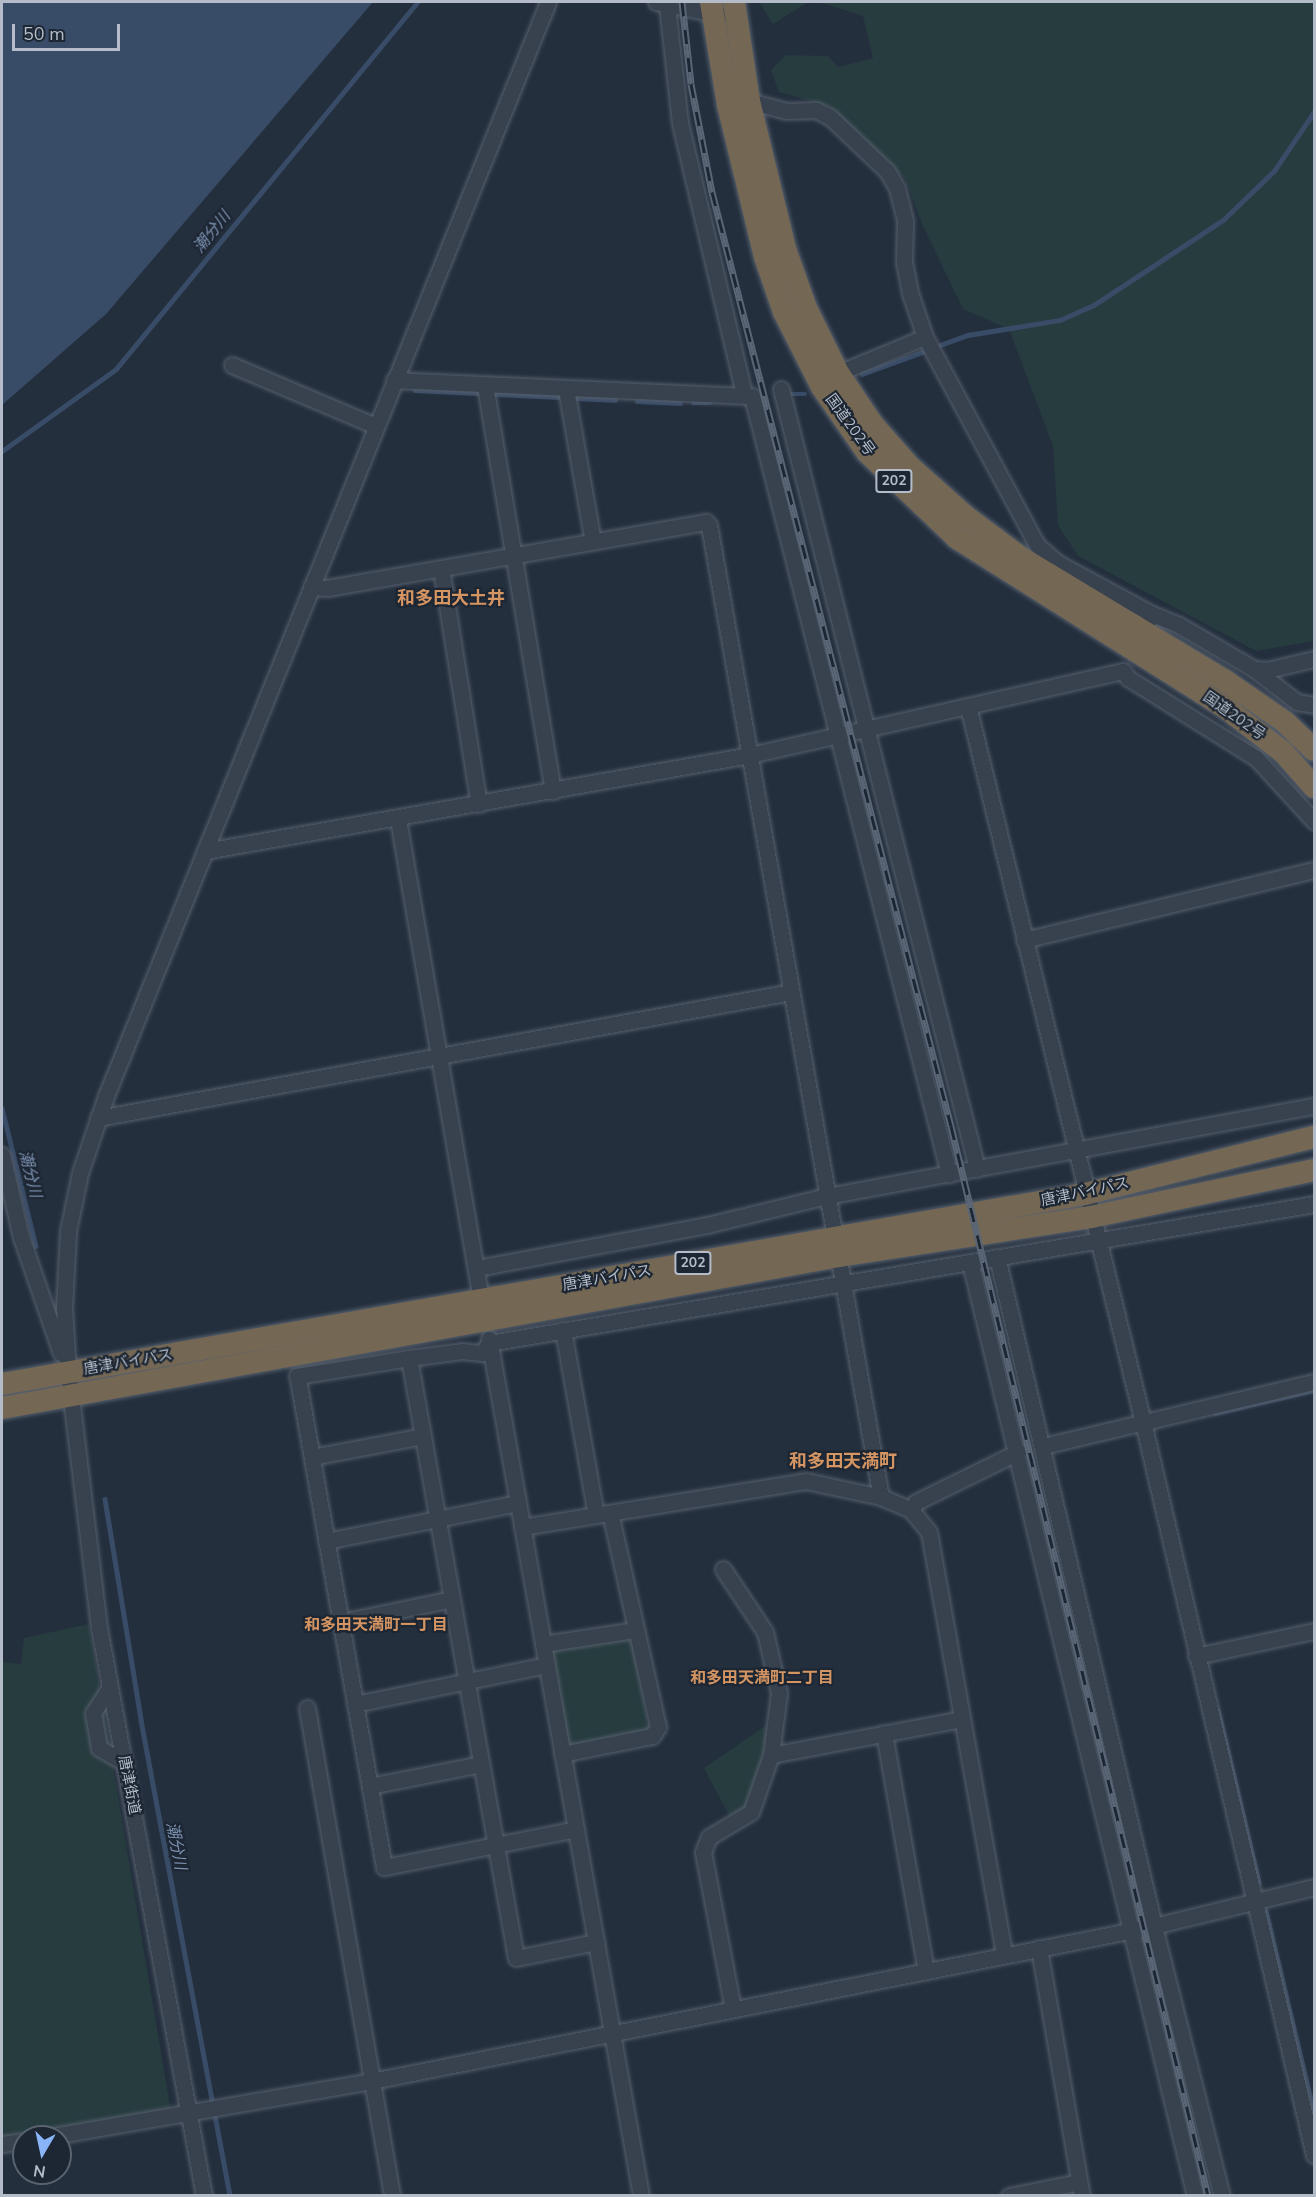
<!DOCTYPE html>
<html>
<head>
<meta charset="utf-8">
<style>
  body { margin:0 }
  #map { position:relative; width:1316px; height:2197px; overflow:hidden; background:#242f3e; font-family:"Nunito Sans","Noto Sans JP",sans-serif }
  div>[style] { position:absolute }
  .green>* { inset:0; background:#263c3f }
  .water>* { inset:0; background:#394c67 }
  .stream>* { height:4.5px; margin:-2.25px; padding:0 2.25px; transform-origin:2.25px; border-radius:2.25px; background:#394c67 }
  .roads { filter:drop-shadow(0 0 2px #565f6c) drop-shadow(0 0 2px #565f6c) }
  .minor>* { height:15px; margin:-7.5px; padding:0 7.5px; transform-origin:7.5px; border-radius:7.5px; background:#38414e }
  .highway>* { height:22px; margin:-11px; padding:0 11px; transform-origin:11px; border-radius:11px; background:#746855 }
  .rail>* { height:7px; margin-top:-3.5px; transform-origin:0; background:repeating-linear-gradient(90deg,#1d2633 0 14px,#5a6575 0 28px); box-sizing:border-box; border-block:2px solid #5a6575 }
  span { translate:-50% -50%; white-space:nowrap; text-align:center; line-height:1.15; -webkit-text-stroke:4.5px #1d2633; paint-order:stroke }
  .shield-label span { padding:2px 4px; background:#1d2633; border:2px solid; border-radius:4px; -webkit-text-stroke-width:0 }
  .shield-label { font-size:14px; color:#b4bcc9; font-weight:700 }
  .street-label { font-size:15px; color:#b4bcc9 }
  .water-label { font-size:16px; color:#7c92b1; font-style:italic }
  .neighbourhood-label { font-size:16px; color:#d59563; font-weight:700 }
  .quarter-label { font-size:18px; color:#d59563; font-weight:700 }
  .frame { position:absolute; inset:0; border:3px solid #b4bcc9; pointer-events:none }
  .north { position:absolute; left:12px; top:2125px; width:60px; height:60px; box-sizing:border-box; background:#1d2633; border:2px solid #59626f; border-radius:50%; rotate:189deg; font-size:16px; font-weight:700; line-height:24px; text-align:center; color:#b4bcc9 }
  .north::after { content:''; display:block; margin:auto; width:21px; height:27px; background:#8ab4f8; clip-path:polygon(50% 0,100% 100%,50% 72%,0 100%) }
  .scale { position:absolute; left:12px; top:24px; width:108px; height:27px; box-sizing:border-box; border:3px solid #b4bcc9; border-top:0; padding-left:8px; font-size:18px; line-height:21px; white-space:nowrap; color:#b4bcc9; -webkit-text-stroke:4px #1d2633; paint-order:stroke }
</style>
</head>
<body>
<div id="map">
  <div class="green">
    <div style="clip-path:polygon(759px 2px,808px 2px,773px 24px)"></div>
    <div style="clip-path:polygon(819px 2px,1314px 2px,1314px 641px,1256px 651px,1078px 556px,1058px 525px,1053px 446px,1009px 329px,963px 309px,923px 226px,905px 179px,830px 107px,779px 92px,771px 70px,786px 55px,828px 56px,838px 67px,873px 58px,863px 16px)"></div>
    <div style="clip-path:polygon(89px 1624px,173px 2124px,60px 2141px,60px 2137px,24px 2137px,2px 2151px,2px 1662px,21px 1664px,24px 1638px)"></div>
    <div style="clip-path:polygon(627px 1637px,633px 1641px,649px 1733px,572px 1748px,564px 1742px,549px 1655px,556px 1647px)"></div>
    <div style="clip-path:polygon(767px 1725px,765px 1751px,746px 1811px,731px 1819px,704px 1768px)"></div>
  </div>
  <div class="water">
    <div style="clip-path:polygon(2px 2px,373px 2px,106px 314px,2px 405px)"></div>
  </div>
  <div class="stream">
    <div style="left:940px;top:345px;width:30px;rotate:-20deg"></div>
    <div style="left:968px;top:335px;width:93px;rotate:-9.3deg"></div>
    <div style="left:1060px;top:320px;width:37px;rotate:-24deg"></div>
    <div style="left:1094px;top:305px;width:154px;rotate:-33.4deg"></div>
    <div style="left:1223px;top:220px;width:71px;rotate:-43.9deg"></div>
    <div style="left:1274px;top:171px;width:71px;rotate:-55.9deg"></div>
    <div style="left:862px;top:374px;width:67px;rotate:-20.1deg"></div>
    <div style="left:415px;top:390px;width:63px;rotate:2.7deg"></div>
    <div style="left:496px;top:394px;width:62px;rotate:2.8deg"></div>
    <div style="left:791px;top:394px;width:14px"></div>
    <div style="left:577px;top:398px;width:38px;rotate:3deg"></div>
    <div style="left:637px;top:401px;width:43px;rotate:2.7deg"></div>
    <div style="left:693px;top:403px;width:17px"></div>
    <div style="left:2px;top:451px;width:140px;rotate:-35.7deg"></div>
    <div style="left:116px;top:369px;width:475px;rotate:-50.6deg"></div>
    <div style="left:2px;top:1108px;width:142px;rotate:76.2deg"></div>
    <div style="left:1215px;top:1413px;width:102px;rotate:-13.1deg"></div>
    <div style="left:105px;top:1499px;width:224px;rotate:80.7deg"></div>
    <div style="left:141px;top:1720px;width:484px;rotate:79.4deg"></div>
    <div style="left:1218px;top:1710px;width:177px;rotate:76.6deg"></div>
    <div style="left:1266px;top:1911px;width:208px;rotate:76.6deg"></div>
  </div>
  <div class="roads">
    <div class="minor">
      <div style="left:656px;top:2px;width:65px;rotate:11.5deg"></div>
      <div style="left:667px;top:5px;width:119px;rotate:83.7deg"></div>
      <div style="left:680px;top:123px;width:277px;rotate:76.7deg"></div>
      <div style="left:749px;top:101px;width:38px;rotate:15deg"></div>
      <div style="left:786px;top:111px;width:30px;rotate:-2deg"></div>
      <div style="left:816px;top:110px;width:16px;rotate:27deg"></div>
      <div style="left:830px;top:117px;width:79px;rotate:43.5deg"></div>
      <div style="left:887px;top:171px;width:20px;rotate:60deg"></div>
      <div style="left:897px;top:188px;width:34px;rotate:76deg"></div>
      <div style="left:905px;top:221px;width:41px;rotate:91.4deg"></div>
      <div style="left:904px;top:262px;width:32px;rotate:79deg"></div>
      <div style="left:910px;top:293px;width:46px;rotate:71.2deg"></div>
      <div style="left:925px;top:337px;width:236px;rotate:61.7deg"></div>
      <div style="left:1037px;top:545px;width:28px;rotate:41deg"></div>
      <div style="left:1058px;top:563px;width:107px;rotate:28.5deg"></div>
      <div style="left:232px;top:365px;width:156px;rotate:23deg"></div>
      <div style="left:838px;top:373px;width:94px;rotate:-22.5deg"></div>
      <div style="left:394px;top:380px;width:358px;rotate:2.6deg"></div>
      <div style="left:752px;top:396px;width:803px;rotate:75.79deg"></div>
      <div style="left:485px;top:385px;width:412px;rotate:80.5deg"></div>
      <div style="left:566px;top:389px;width:155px;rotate:80deg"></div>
      <div style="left:781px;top:389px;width:804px;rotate:75.89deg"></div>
      <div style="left:441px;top:568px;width:239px;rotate:80.9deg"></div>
      <div style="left:311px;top:587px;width:16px;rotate:4deg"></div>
      <div style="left:327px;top:588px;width:385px;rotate:-9.9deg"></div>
      <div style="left:706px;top:522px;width:4px;rotate:45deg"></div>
      <div style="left:709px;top:525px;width:987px;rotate:79.97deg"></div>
      <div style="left:1148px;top:621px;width:8px;rotate:-60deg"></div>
      <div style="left:1152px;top:614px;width:29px;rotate:22deg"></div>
      <div style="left:1179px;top:625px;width:87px;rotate:30.4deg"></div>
      <div style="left:1254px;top:669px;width:13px;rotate:4deg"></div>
      <div style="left:1267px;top:670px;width:48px;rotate:-13.2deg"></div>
      <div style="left:1254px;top:669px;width:54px;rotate:37.5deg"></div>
      <div style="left:1297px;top:702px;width:17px;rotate:10deg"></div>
      <div style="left:968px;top:706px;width:737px;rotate:76.27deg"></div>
      <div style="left:1143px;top:1422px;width:753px;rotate:76.87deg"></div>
      <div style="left:398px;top:819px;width:497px;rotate:80.2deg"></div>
      <div style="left:205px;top:851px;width:553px;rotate:-9.99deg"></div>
      <div style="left:750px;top:755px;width:382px;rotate:-12.7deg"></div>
      <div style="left:1123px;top:671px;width:9px;rotate:54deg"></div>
      <div style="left:1128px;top:678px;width:151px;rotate:32deg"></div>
      <div style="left:1256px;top:758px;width:86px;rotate:47.4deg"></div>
      <div style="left:1024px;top:940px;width:298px;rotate:-13.6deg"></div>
      <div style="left:98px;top:1118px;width:704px;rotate:-10.3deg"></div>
      <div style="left:2px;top:1155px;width:84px;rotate:77deg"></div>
      <div style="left:21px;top:1237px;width:123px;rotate:71deg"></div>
      <div style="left:997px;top:1257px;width:687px;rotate:76.79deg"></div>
      <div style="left:1154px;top:1926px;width:278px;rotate:75.9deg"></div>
      <div style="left:970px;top:1262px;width:961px;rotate:76.46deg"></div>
      <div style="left:477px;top:1268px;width:234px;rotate:-10.6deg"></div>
      <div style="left:707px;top:1225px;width:123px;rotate:-13.6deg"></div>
      <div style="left:827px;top:1196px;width:495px;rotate:-10.5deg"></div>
      <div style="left:563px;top:1330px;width:188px;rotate:79.9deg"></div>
      <div style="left:489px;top:1339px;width:870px;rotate:79.94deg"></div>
      <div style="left:409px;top:1358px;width:609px;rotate:79.89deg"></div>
      <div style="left:516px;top:1958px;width:82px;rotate:-11.3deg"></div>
      <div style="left:1043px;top:1446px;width:278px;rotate:-13.3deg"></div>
      <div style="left:312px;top:1457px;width:113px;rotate:-10.7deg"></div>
      <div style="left:911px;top:1510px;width:9px;rotate:-58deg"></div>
      <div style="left:916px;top:1502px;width:114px;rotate:-26.1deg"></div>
      <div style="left:522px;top:1527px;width:288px;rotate:-9.2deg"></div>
      <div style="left:806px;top:1481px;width:77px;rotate:12deg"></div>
      <div style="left:881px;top:1497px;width:33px;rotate:23deg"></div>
      <div style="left:911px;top:1510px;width:28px;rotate:51deg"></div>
      <div style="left:929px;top:1532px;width:430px;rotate:79.9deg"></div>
      <div style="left:326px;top:1541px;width:196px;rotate:-11.2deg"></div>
      <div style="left:723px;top:1569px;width:76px;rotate:56.3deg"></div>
      <div style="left:765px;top:1632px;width:63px;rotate:77.1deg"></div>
      <div style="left:779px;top:1693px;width:63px;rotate:97.4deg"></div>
      <div style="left:771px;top:1755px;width:60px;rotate:109.3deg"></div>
      <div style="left:751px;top:1812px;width:49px;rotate:149.2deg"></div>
      <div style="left:709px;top:1837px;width:16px;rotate:112deg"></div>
      <div style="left:703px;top:1852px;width:160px;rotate:79.2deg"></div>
      <div style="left:341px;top:1622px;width:113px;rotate:-11.7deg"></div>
      <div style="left:543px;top:1644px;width:94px;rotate:-8.6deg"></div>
      <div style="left:1196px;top:1656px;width:121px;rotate:-12deg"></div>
      <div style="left:110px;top:1687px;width:31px;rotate:123deg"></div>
      <div style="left:93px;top:1713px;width:36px;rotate:80deg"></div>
      <div style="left:99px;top:1748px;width:30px;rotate:30deg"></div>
      <div style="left:355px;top:1704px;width:196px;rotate:-11.5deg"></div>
      <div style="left:307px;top:1708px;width:495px;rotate:80.1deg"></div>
      <div style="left:884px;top:1733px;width:242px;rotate:80deg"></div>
      <div style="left:562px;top:1754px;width:92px;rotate:-11.3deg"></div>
      <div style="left:652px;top:1736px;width:11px;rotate:-56deg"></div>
      <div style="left:658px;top:1727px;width:219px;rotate:-102.6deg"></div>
      <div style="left:771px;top:1755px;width:194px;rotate:-10.7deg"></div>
      <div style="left:370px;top:1786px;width:113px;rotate:-11.2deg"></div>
      <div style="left:576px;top:1829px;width:196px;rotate:168.8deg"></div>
      <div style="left:384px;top:1867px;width:499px;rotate:-100deg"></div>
      <div style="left:297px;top:1376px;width:113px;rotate:-9.1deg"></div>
      <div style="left:409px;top:1358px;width:53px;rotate:-7.5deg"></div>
      <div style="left:462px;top:1351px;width:20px;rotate:6deg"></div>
      <div style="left:482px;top:1353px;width:12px;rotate:-55deg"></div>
      <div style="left:489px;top:1343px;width:837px;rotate:-9.56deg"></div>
      <div style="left:1039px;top:1948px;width:252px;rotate:80.2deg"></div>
      <div style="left:47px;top:2137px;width:330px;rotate:-9.8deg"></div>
      <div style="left:372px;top:2081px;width:797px;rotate:-11.21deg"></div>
      <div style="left:1154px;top:1926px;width:165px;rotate:-13.7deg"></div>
      <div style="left:2px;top:2144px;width:22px;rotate:-8deg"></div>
      <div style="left:204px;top:2196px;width:578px;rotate:-100.47deg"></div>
      <div style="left:99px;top:1628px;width:257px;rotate:-96.9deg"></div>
      <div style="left:68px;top:1373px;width:65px;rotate:-93.5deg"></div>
      <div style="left:64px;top:1308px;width:77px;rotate:-87deg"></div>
      <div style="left:68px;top:1231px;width:59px;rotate:-78.3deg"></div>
      <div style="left:80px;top:1173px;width:81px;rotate:-71.3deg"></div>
      <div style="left:106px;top:1096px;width:1180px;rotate:-68deg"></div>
      <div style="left:1009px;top:2196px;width:71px;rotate:-11.3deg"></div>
    </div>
    <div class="highway">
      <div style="left:711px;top:2px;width:104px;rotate:80.6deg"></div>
      <div style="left:728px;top:105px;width:156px;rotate:76.3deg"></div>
      <div style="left:765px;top:257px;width:58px;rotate:70.9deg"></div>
      <div style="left:784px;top:312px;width:84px;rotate:63.1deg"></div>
      <div style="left:822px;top:387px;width:79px;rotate:55.3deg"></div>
      <div style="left:867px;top:452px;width:124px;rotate:43.7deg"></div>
      <div style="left:957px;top:538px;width:318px;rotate:32.3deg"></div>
      <div style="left:1226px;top:708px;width:72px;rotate:37.7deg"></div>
      <div style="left:1283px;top:752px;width:47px;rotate:48.5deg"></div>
      <div style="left:734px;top:2px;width:100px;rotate:81.4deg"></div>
      <div style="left:749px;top:101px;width:152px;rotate:76.3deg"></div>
      <div style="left:785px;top:249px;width:63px;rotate:70.4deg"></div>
      <div style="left:806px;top:308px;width:72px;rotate:63.8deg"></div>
      <div style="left:838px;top:373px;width:63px;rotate:56.1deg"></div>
      <div style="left:873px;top:425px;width:56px;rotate:48.6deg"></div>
      <div style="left:910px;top:467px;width:74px;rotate:41.7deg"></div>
      <div style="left:965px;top:516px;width:69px;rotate:36.7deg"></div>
      <div style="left:1020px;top:557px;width:242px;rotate:31.1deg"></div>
      <div style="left:1227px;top:682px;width:70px;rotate:34.6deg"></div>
      <div style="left:1285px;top:722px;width:40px;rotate:44deg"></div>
      <div style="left:2px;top:1384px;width:1100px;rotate:-9.95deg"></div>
      <div style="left:1085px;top:1194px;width:236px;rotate:-14deg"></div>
      <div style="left:2px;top:1408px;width:851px;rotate:-10.29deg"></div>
      <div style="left:839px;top:1256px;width:255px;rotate:-8.8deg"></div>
      <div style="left:1091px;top:1217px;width:228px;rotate:-11.9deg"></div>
    </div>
  </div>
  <div class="rail">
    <div style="left:682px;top:2px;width:82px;rotate:83.7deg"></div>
    <div style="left:691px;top:84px;width:110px;rotate:79deg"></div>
    <div style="left:712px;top:192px;width:964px;rotate:75.65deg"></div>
    <div style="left:951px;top:1126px;width:1100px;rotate:76.49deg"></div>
  </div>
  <div class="shield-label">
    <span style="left:894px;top:481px">202</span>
    <span style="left:693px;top:1263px">202</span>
  </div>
  <div class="street-label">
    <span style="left:850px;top:425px;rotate:54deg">国道202号</span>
    <span style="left:1234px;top:716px;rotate:35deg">国道202号</span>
    <span style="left:1085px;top:1192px;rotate:-12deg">唐津バイパス</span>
    <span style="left:607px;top:1278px;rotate:-10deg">唐津バイパス</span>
    <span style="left:128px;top:1362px;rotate:-10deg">唐津バイパス</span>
    <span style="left:129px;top:1785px;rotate:79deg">唐津街道</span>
  </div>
  <div class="water-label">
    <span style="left:212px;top:232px;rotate:-51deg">潮分川</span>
    <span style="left:30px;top:1174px;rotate:76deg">潮分川</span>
    <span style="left:176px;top:1846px;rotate:79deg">潮分川</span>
  </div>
  <div class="neighbourhood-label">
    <span style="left:376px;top:1625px">和多田天満町一丁目</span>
    <span style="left:762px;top:1678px">和多田天満町二丁目</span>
  </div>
  <div class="quarter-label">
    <span style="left:451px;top:598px">和多田大土井</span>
    <span style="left:843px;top:1461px">和多田天満町</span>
  </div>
  <div class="frame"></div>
  <div class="north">N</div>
  <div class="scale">50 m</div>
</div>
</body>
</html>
